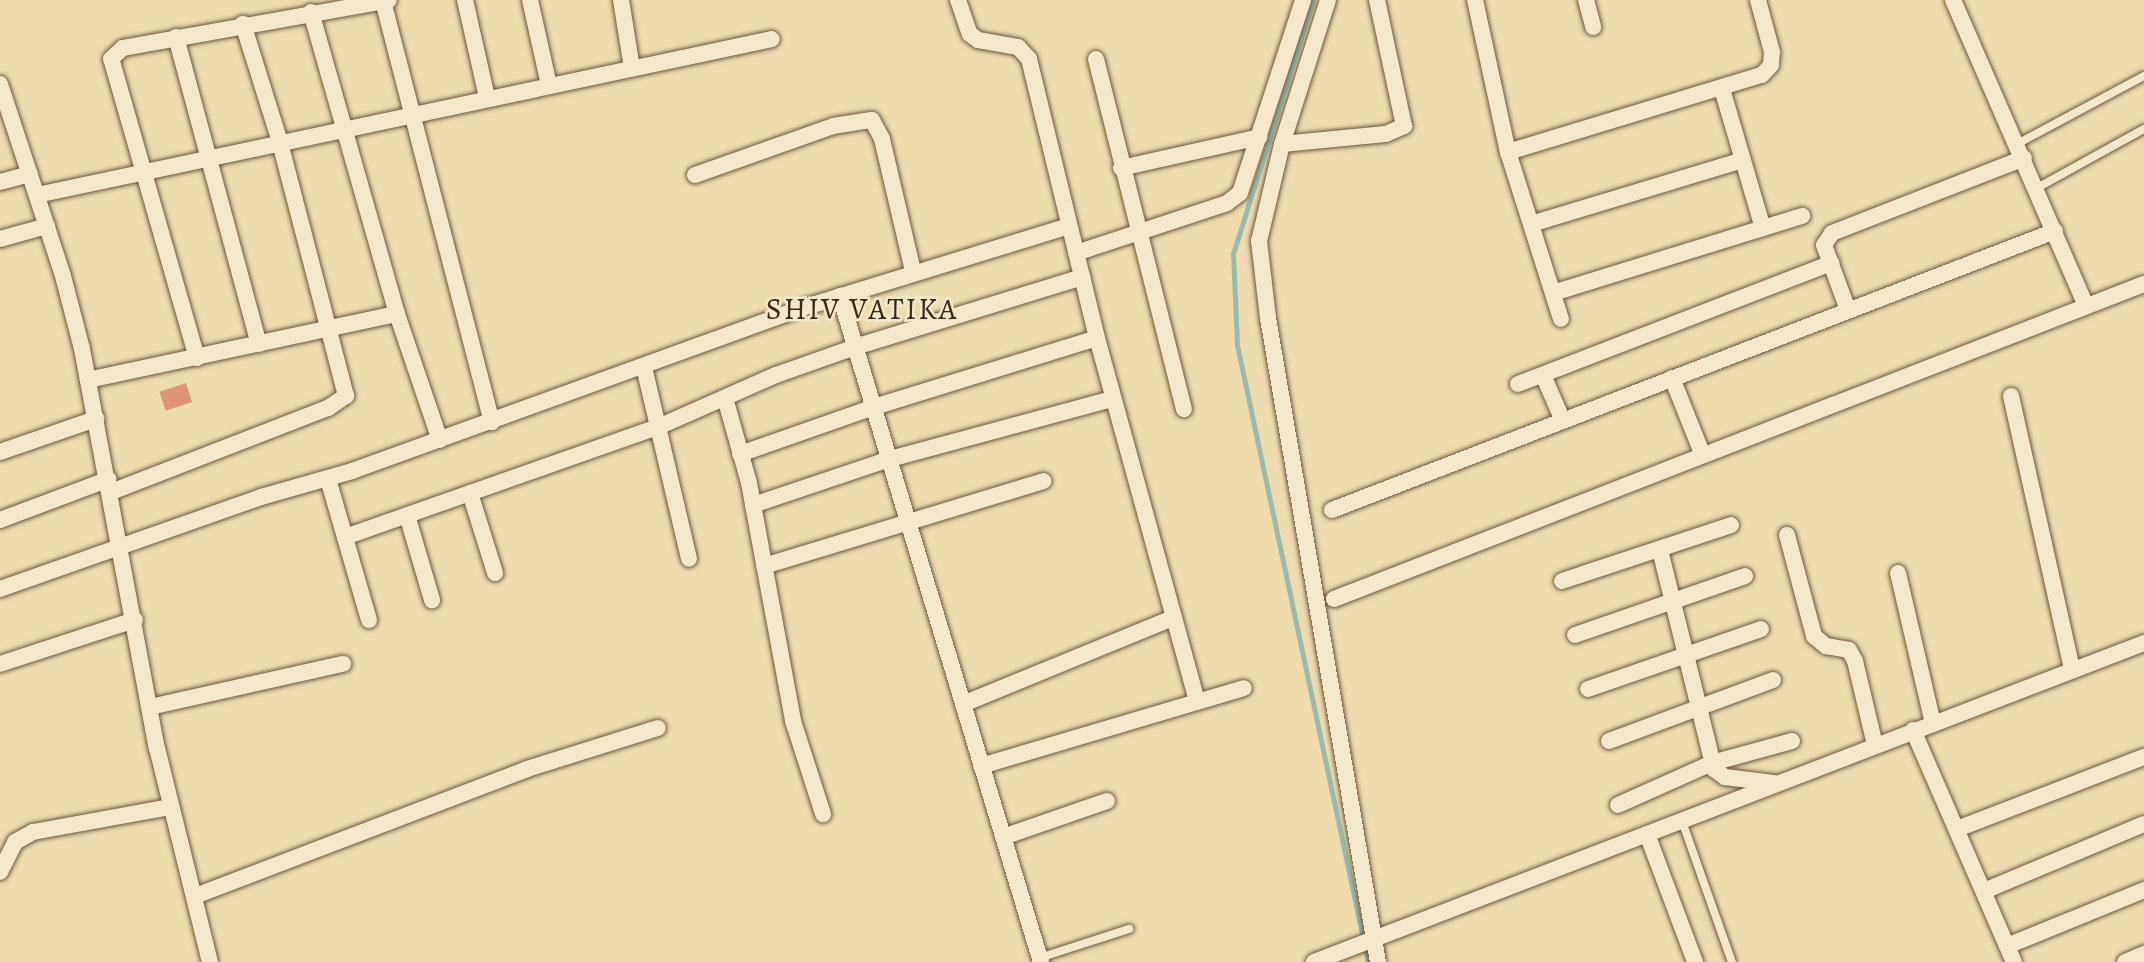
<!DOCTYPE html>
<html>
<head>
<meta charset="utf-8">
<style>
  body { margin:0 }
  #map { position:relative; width:2144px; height:962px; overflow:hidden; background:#eedcaf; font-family:Alegreya,serif }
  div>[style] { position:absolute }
  .stream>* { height:5px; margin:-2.5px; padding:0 2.5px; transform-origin:2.5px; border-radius:2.5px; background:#99bcaa }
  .building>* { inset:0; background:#dc9677; transform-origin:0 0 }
  .roads { filter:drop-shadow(0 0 2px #6a553c) drop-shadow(0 0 2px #6a553c) }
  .service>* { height:8px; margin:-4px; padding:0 4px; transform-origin:4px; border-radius:4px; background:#f4e8cb }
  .minor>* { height:16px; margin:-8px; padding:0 8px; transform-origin:8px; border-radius:8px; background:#f4e8cb }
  span { translate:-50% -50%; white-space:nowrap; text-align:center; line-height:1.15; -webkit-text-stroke:5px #f4e8cb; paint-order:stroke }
  .neighbourhood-label { font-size:30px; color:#3e2815; letter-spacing:2px }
</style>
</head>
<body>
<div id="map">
  <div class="stream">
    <div style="left:1313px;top:0;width:265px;rotate:107.5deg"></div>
    <div style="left:1233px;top:253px;width:92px;rotate:87.5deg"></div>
    <div style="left:1237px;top:345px;width:631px;rotate:78.01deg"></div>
  </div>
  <div class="building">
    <div style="left:186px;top:383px;width:20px;height:28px;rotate:72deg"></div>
  </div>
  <div class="roads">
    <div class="service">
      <div style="left:2017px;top:144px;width:144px;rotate:-28.2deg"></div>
      <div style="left:2037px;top:188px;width:122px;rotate:-28.9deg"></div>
      <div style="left:1682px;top:821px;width:150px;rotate:70.5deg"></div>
      <div style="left:1039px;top:958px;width:95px;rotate:-17.9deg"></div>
    </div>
    <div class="minor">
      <div style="left:465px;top:0;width:100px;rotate:77.3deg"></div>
      <div style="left:530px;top:0;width:87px;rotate:77.4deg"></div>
      <div style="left:621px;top:0;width:69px;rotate:80.8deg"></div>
      <div style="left:958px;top:0;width:36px;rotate:71deg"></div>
      <div style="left:970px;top:34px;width:10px;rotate:37deg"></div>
      <div style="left:978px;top:40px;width:41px;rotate:9.9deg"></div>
      <div style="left:1018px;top:47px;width:16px;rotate:47deg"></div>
      <div style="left:1029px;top:59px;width:287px;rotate:76.3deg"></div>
      <div style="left:1097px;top:338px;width:377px;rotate:74.6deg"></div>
      <div style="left:1328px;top:0;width:151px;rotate:107.7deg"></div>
      <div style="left:1282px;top:144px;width:100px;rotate:103.3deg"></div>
      <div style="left:1259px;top:241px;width:78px;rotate:83.3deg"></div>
      <div style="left:1268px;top:318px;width:653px;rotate:80.31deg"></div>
      <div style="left:1475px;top:0;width:156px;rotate:77.8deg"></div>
      <div style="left:1508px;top:152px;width:175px;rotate:72.4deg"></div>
      <div style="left:1586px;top:0;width:28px;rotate:75deg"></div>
      <div style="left:1953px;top:0;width:334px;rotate:66.5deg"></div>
      <div style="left:383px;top:1px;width:435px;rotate:75.5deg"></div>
      <div style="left:311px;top:12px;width:314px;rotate:74.1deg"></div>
      <div style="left:397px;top:314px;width:133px;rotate:71.2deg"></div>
      <div style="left:176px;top:37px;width:318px;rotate:74.9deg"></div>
      <div style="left:1096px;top:59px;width:361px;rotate:75.9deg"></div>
      <div style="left:0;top:84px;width:202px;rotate:71.8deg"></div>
      <div style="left:63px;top:276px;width:75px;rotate:75.4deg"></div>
      <div style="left:82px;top:349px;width:406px;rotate:79.4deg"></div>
      <div style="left:157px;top:748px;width:220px;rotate:76.1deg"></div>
      <div style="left:1722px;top:89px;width:145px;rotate:73.6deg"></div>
      <div style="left:1282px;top:144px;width:104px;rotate:-5.5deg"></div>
      <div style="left:1386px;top:134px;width:20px;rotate:-24deg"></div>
      <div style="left:1404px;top:126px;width:129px;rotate:-102.1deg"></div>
      <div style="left:1508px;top:152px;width:265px;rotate:-16.9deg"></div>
      <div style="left:1762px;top:75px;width:13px;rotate:-48deg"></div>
      <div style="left:1771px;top:65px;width:13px;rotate:-86deg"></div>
      <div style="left:1772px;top:52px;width:54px;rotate:-105.1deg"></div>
      <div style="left:1121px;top:168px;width:142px;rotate:-12.6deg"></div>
      <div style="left:695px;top:175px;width:146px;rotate:-19.5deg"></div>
      <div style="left:833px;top:126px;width:39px;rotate:-9deg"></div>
      <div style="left:872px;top:120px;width:21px;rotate:62deg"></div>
      <div style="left:882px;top:139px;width:136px;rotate:76.8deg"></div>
      <div style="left:0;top:182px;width:31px;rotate:-15deg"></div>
      <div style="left:37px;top:195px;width:751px;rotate:-11.98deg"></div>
      <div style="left:1531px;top:224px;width:221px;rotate:-16.8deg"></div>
      <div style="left:0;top:239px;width:49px;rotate:-15.5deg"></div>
      <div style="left:1076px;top:253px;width:159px;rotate:-18.3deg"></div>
      <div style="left:1227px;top:203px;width:16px;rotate:-38deg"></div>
      <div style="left:1240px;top:193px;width:203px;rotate:-71.9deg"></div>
      <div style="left:1553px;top:293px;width:261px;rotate:-17.2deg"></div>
      <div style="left:840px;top:296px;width:696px;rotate:73.21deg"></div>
      <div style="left:1848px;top:310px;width:69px;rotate:-110.3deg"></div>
      <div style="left:1824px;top:245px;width:14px;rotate:-56deg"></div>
      <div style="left:1832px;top:233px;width:206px;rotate:-21.3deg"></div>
      <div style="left:197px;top:358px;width:311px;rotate:-106deg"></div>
      <div style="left:111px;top:59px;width:16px;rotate:-43deg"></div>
      <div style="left:123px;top:48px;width:270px;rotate:-10.2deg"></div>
      <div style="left:644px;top:367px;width:197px;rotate:76.8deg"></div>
      <div style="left:1543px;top:375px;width:50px;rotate:66.5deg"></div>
      <div style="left:1672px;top:378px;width:81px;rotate:68.2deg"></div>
      <div style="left:88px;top:380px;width:316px;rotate:-12.1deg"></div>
      <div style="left:1518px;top:384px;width:336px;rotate:-21.1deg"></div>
      <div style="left:2011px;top:396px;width:281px;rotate:77.4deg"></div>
      <div style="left:725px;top:398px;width:88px;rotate:74.2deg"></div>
      <div style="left:749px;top:483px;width:242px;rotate:79.5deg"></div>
      <div style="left:793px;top:721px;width:98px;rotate:72.1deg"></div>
      <div style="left:0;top:452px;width:102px;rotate:-19deg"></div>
      <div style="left:740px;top:454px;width:142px;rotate:-19.3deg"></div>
      <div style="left:874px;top:407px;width:233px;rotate:-17.2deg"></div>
      <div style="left:328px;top:479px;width:147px;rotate:73.8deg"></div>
      <div style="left:111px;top:492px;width:233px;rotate:-21.2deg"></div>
      <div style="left:328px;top:408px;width:22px;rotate:-34deg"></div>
      <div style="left:346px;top:396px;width:262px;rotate:-104.6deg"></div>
      <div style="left:280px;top:142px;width:124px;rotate:-107.4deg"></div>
      <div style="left:470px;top:493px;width:84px;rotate:72.6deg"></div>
      <div style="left:753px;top:505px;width:145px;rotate:-18.6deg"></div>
      <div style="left:890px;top:459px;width:231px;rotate:-15.1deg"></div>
      <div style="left:1332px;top:510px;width:775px;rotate:-21.1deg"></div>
      <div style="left:407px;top:515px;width:89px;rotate:73.6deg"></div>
      <div style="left:0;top:520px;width:116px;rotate:-20.6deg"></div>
      <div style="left:1787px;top:535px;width:105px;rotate:75deg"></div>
      <div style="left:1814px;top:636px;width:16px;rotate:40deg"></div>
      <div style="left:1826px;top:646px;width:23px;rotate:10deg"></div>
      <div style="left:1849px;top:650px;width:13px;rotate:61deg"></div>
      <div style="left:1855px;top:661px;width:86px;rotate:76.6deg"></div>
      <div style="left:345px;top:537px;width:332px;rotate:-19.4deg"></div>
      <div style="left:658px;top:427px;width:129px;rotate:-23.8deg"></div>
      <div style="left:776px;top:375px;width:84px;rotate:-19.5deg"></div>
      <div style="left:855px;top:347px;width:238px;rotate:-17.1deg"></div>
      <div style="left:1660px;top:550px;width:226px;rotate:76.1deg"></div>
      <div style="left:1714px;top:769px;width:14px;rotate:36deg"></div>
      <div style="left:1725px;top:777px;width:49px;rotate:7deg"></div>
      <div style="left:764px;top:566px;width:292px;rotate:-16.9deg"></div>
      <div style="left:1898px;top:573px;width:154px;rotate:76.9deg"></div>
      <div style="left:1562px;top:581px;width:178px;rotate:-18.3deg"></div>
      <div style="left:0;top:589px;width:277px;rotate:-19.4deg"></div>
      <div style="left:261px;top:497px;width:95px;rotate:-15.9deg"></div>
      <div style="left:352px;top:471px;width:486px;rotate:-19.9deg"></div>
      <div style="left:809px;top:306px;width:272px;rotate:-17.1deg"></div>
      <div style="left:1334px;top:599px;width:869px;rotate:-21.25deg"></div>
      <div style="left:1575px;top:635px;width:180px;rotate:-19.1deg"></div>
      <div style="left:0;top:664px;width:142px;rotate:-18.1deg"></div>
      <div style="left:1588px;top:689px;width:183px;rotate:-19.1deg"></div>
      <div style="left:963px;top:704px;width:227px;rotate:-22.3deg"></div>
      <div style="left:150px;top:707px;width:198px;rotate:-12.6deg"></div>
      <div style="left:1913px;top:730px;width:253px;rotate:66.5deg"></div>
      <div style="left:1609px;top:741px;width:175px;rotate:-20.4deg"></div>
      <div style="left:981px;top:766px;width:274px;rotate:-16.5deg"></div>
      <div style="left:1618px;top:805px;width:103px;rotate:-24.1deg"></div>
      <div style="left:1712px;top:763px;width:83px;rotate:-15.4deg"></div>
      <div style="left:1957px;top:829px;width:200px;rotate:-21.1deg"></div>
      <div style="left:1647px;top:834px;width:137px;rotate:69.4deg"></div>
      <div style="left:1003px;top:837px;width:110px;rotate:-19.1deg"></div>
      <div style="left:0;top:872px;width:34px;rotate:-63deg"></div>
      <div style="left:15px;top:842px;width:21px;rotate:-29deg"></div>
      <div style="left:33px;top:832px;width:140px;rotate:-10.3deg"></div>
      <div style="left:1984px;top:891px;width:173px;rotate:-22.7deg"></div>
      <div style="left:195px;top:896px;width:355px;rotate:-20.9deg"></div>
      <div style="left:527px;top:769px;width:137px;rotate:-17.4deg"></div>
      <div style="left:2007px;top:946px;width:148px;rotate:-22.2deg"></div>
      <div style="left:1314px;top:962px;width:889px;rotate:-21.02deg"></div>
      <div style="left:2125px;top:962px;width:21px;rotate:-23deg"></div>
    </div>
  </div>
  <div class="neighbourhood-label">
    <span style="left:862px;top:309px">SHIV VATIKA</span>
  </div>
</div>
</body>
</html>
